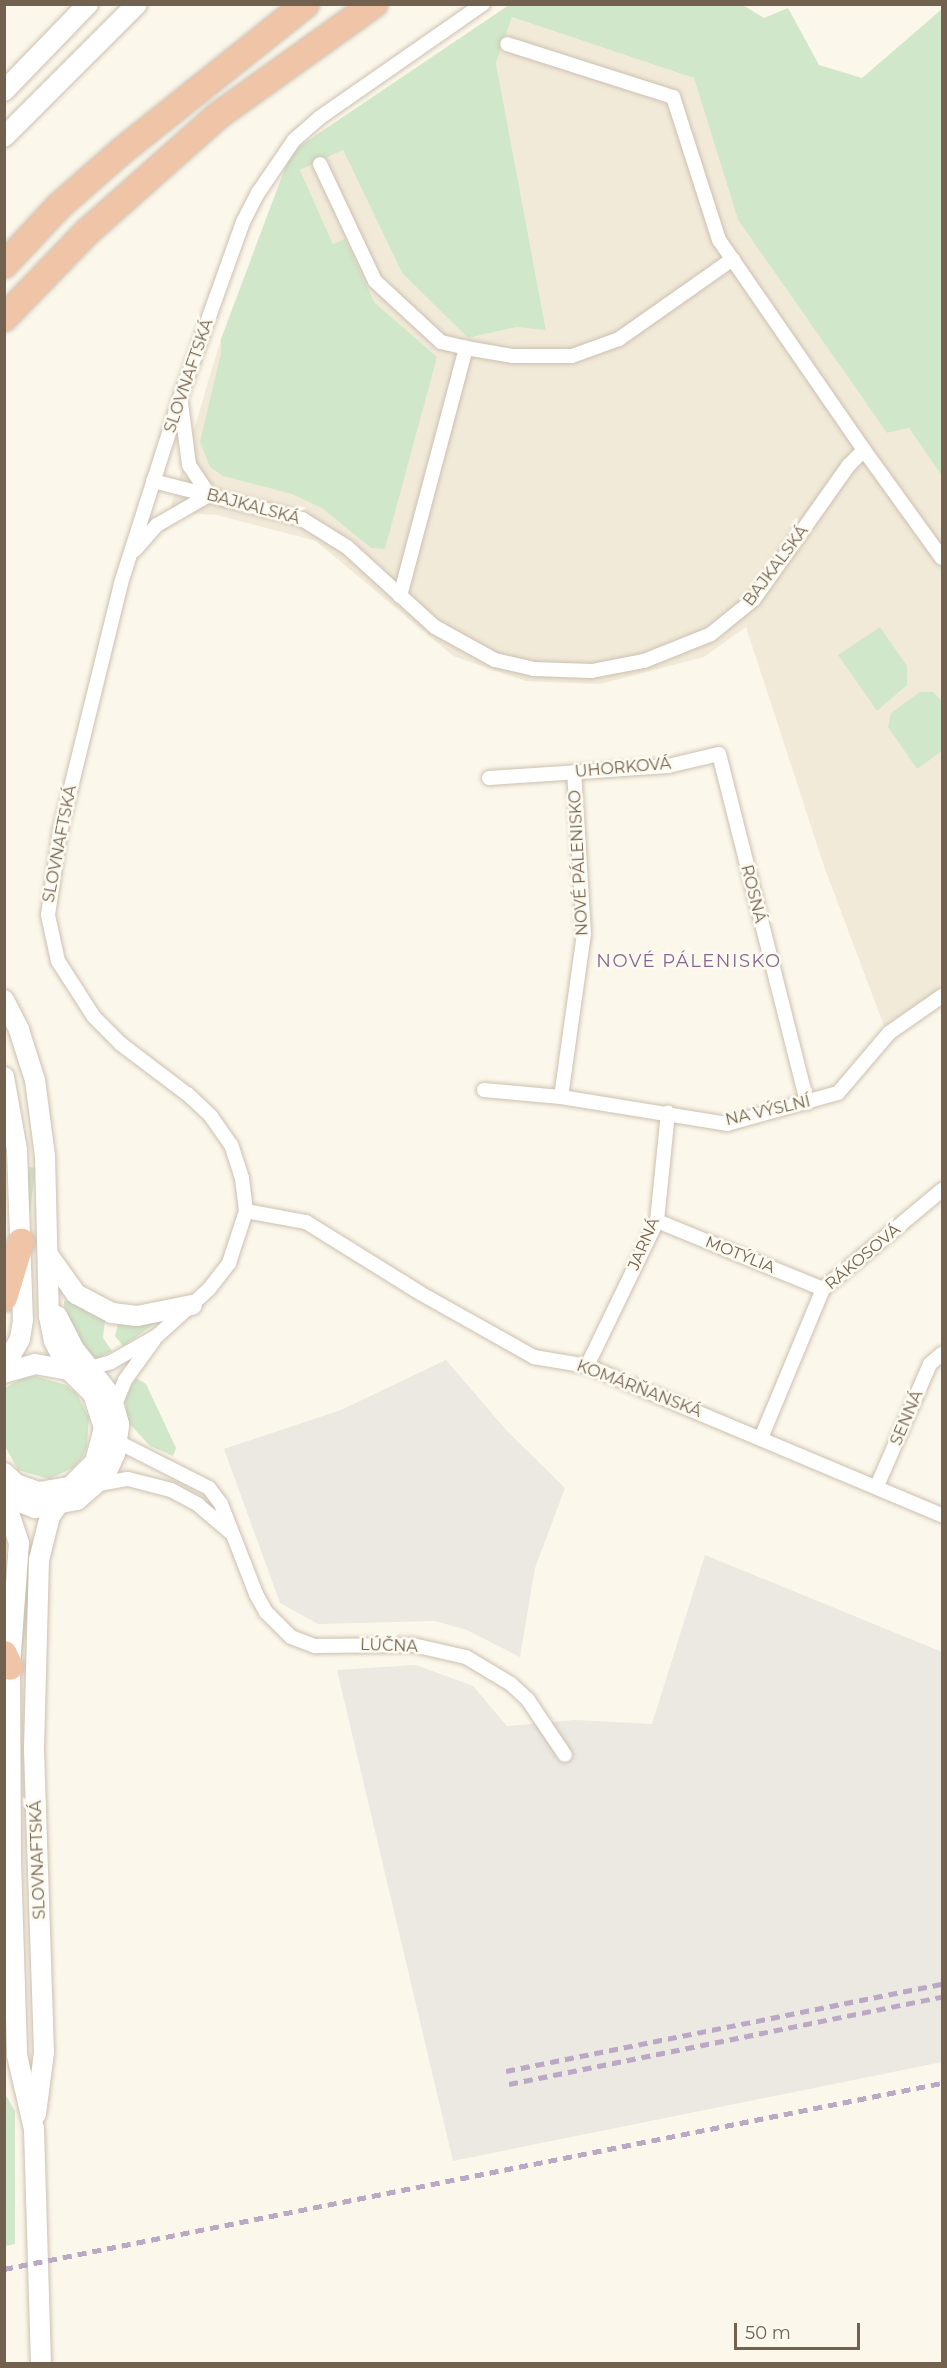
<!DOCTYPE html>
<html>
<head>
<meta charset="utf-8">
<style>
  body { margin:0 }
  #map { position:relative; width:947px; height:2368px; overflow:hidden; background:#fbf7ea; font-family:Montserrat,sans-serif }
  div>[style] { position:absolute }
  .residential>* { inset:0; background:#f2ead9 }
  .industrial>* { inset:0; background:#ece8e2 }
  .green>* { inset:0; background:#d1e7c9; transform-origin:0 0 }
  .roads { filter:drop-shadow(0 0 2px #ccc0b1) drop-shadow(0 0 2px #ccc0b1) }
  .street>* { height:14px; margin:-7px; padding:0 7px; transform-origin:7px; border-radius:7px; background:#fff }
  .secondary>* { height:20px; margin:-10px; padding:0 10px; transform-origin:10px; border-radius:10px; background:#fff }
  .highway>* { height:26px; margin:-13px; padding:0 13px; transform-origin:13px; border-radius:13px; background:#efc4a7 }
  .rail>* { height:4.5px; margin-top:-2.25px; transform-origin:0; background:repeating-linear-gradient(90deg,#bba8c4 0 9px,transparent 0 15px) }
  span { translate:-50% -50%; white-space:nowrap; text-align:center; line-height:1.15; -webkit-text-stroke:5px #fdfaf0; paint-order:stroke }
  .street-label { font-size:16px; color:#73614f }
  .neighbourhood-label { font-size:18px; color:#87678f; letter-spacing:1.5px }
  .frame { position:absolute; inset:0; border:6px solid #73614f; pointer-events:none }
  .scale { position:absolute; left:734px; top:2323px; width:126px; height:27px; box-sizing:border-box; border:3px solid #73614f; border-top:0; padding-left:8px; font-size:18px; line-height:21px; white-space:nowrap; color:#73614f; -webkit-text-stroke:4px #fdfaf0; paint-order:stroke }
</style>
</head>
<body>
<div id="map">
  <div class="residential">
    <div style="clip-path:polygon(512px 16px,694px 77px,738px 220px,887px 433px,909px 428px,942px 476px,942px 987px,884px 1026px,825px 869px,746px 627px,704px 657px,600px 684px,525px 681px,453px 656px,316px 541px,217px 515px,186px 513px,163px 533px,221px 339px,422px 345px,375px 303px,345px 240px,333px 244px,300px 170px,343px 150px,402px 273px,468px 338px,517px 327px,546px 329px,496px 63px)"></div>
  </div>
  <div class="industrial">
    <div style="clip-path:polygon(446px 1360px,507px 1431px,565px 1488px,535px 1568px,520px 1657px,467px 1630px,435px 1621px,318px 1624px,280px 1603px,224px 1449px,341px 1410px)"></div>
    <div style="clip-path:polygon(705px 1555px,942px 1652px,942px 2062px,453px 2161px,337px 1670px,416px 1665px,473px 1686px,507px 1726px,575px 1720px,652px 1724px)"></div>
  </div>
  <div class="green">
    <div style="clip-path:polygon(741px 4px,764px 18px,788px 8px,819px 65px,862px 78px,942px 9px,942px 476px,909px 428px,887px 433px,738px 220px,694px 78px,512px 17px,496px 63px,546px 330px,517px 327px,468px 338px,402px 273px,343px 150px,300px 170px,333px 244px,345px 239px,375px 303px,437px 357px,385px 549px,371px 548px,322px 508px,292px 494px,223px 476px,210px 467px,200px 442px,221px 353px,221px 339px,291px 152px,509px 5px)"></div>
    <div style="clip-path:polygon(880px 627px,907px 666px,907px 685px,877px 711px,838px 655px)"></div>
    <div style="clip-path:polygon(920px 692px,933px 692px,942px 701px,942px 751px,917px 769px,888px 727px,891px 713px)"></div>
    <div style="left:29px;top:1167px;width:7px;height:119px;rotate:8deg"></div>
    <div style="clip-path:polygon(71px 1300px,105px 1320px,103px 1338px,112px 1351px,97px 1359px,81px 1345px,64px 1306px,64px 1301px)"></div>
    <div style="clip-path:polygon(156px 1323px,123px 1346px,115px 1336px,118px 1324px)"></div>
    <div style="clip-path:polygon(35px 1376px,66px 1385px,77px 1394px,89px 1418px,87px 1446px,82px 1458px,73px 1468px,49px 1479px,18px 1470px,5px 1446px,5px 1388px,21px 1379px)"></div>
    <div style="clip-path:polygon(136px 1378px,146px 1384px,176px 1448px,173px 1456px,150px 1446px,128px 1422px,125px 1398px)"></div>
    <div style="left:25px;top:1567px;width:8px;height:118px;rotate:7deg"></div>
    <div style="clip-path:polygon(4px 2092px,15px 2111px,15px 2244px,5px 2246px)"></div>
  </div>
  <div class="roads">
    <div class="street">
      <div style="left:320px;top:164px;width:129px;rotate:64.8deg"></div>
      <div style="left:375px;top:281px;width:90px;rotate:42.7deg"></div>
      <div style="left:441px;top:342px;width:26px;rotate:13deg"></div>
      <div style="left:181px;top:403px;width:63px;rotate:82.6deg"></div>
      <div style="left:189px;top:465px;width:36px;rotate:56deg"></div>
      <div style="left:864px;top:450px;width:133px;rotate:54.2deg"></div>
      <div style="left:153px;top:481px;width:154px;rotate:14.3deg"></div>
      <div style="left:302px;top:519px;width:53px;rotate:31.9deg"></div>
      <div style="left:347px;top:547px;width:119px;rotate:42.3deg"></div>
      <div style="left:435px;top:627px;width:68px;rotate:28.8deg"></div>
      <div style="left:495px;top:660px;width:39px;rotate:13deg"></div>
      <div style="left:533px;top:669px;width:59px;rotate:1.9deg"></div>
      <div style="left:592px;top:671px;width:53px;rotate:-10.9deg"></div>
      <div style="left:644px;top:661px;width:72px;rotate:-21.9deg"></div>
      <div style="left:711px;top:634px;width:55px;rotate:-39.1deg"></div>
      <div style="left:754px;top:599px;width:164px;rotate:-54.7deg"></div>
      <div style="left:849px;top:465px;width:21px;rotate:-45deg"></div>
      <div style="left:864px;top:450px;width:255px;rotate:-124.6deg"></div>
      <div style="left:719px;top:240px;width:150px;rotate:-107.8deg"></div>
      <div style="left:673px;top:97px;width:174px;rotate:-162.3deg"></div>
      <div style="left:135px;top:550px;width:33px;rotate:-49deg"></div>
      <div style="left:157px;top:525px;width:60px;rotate:-30deg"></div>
      <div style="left:400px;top:596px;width:257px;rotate:-75.1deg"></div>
      <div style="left:466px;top:348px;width:48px;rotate:9.7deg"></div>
      <div style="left:513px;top:356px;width:59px"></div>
      <div style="left:572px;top:356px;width:50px;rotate:-19.9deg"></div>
      <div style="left:619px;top:339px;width:139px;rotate:-35.1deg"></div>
      <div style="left:489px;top:778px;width:179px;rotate:-3.8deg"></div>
      <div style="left:668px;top:766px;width:52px;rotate:-13.2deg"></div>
      <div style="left:719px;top:754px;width:360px;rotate:75.8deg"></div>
      <div style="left:484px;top:1090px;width:77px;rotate:5.2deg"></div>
      <div style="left:561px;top:1097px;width:168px;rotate:9.2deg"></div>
      <div style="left:727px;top:1124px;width:115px;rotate:-15.6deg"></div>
      <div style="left:838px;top:1093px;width:79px;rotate:-49.6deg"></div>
      <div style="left:889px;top:1033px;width:65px;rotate:-34.9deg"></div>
      <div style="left:561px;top:1097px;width:165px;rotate:-82deg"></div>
      <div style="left:584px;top:934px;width:162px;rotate:-93.5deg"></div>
      <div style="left:246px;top:1211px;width:61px;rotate:10.4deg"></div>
      <div style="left:306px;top:1222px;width:134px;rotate:31.9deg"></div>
      <div style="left:420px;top:1293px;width:131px;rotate:29.3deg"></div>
      <div style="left:534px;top:1357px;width:54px;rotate:9.6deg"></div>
      <div style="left:587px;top:1366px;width:385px;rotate:22.8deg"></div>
      <div style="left:657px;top:1221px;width:179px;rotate:22.3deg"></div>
      <div style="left:587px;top:1366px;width:161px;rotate:-64.2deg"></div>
      <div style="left:657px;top:1221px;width:109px;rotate:-84.2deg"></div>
      <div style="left:82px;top:1370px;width:30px;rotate:-15deg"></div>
      <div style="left:111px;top:1362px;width:53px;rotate:-29.5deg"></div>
      <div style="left:157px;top:1336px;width:70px;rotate:-42.1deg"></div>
      <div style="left:209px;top:1289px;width:33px;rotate:-52deg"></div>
      <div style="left:229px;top:1263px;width:55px;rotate:-71.9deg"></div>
      <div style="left:246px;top:1211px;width:33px;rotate:-97deg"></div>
      <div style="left:242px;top:1178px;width:35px;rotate:-108deg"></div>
      <div style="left:231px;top:1145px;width:35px;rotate:-125deg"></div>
      <div style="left:211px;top:1116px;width:33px;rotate:-137deg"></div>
      <div style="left:187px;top:1094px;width:83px;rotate:-142.9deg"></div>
      <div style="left:121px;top:1044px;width:38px;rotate:-135deg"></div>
      <div style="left:94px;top:1017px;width:67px;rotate:-122.7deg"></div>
      <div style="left:58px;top:961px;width:47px;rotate:-102.3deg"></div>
      <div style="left:48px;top:915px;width:84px;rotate:-81.8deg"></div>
      <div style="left:60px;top:832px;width:256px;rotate:-76.2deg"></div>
      <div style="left:121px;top:583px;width:194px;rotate:-72.3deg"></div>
      <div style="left:180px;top:398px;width:187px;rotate:-70.3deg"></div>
      <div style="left:243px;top:222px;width:33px;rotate:-63deg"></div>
      <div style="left:258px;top:193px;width:64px;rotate:-55.8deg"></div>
      <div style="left:294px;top:140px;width:33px;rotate:-41deg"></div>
      <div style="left:319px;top:118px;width:200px;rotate:-34.8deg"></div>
      <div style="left:115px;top:1405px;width:27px;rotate:-68deg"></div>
      <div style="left:125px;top:1380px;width:49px;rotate:-54.1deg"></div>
      <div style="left:761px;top:1438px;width:161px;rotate:-67.4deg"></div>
      <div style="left:823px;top:1289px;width:155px;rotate:-39.8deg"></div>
      <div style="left:118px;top:1442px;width:102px;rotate:26.8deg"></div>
      <div style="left:209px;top:1488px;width:20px;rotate:53deg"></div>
      <div style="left:221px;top:1504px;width:97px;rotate:68.7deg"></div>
      <div style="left:256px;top:1594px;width:21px;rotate:61deg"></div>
      <div style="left:266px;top:1612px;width:35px;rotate:45deg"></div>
      <div style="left:291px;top:1637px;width:26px;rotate:21deg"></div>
      <div style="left:315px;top:1646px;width:98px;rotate:-0.6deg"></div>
      <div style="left:413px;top:1645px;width:54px;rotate:12.8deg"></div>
      <div style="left:466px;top:1657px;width:52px;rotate:31deg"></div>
      <div style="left:511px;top:1684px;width:23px;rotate:43deg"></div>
      <div style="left:528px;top:1700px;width:66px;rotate:56.1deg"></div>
      <div style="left:99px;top:1484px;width:29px;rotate:-10deg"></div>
      <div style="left:128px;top:1479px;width:44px;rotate:14.3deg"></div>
      <div style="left:171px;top:1490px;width:30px;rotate:28deg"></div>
      <div style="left:197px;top:1504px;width:42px;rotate:40.2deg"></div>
      <div style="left:877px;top:1486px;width:133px;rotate:-66.5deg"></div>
      <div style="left:930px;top:1364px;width:16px;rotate:-40deg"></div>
    </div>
    <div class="secondary">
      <div style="left:4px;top:91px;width:121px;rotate:-46deg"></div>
      <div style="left:4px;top:137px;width:188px;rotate:-45deg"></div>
      <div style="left:4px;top:1000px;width:34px;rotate:63deg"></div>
      <div style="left:19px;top:1030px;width:52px;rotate:72.3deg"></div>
      <div style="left:35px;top:1080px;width:77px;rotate:82.5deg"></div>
      <div style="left:45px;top:1156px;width:160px;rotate:88.6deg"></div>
      <div style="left:49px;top:1316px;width:25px;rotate:79deg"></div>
      <div style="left:54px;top:1341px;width:33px;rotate:63deg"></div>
      <div style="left:4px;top:1077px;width:74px;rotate:79.9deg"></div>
      <div style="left:17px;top:1150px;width:170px;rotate:88deg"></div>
      <div style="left:23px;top:1320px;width:19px;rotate:99deg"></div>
      <div style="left:20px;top:1339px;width:32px;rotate:120deg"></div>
      <div style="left:49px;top:1256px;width:47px;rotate:54.6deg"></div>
      <div style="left:76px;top:1294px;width:41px;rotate:27.8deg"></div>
      <div style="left:112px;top:1313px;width:25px;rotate:7deg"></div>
      <div style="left:137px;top:1316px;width:56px;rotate:-11.3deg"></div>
      <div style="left:4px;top:1373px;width:32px;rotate:-16deg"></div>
      <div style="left:35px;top:1364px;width:35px;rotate:10deg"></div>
      <div style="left:69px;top:1370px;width:34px;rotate:45deg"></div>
      <div style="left:93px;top:1394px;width:36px;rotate:72deg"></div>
      <div style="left:104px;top:1428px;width:35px;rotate:105deg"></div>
      <div style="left:95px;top:1462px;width:35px;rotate:135deg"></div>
      <div style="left:70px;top:1487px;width:32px;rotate:171deg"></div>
      <div style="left:38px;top:1492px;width:23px;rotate:-160deg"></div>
      <div style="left:16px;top:1484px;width:16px;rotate:-137deg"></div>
      <div style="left:4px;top:1496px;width:33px;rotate:21deg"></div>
      <div style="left:35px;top:1508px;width:43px;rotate:-10.8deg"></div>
      <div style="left:77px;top:1500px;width:37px;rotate:-41deg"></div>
      <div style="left:105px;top:1476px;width:24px;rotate:-66deg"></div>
      <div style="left:115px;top:1454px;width:30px;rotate:-82deg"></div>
      <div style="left:119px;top:1424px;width:29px;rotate:-106deg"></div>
      <div style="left:111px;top:1396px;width:60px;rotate:-128.2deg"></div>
      <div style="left:74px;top:1349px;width:37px;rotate:-117deg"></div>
      <div style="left:4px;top:1498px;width:47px;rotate:71.6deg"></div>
      <div style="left:19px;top:1543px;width:124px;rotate:94.2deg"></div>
      <div style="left:10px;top:1667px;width:193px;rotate:89.7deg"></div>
      <div style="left:11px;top:1860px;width:195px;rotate:88.2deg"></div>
      <div style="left:17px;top:2055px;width:76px;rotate:77.1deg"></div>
      <div style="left:34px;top:2129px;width:235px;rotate:88.3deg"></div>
      <div style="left:36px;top:2114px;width:63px;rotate:-82.6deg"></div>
      <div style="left:44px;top:2052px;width:303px;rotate:-91.9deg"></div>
      <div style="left:34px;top:1749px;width:189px;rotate:-88.5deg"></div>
      <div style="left:39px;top:1560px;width:45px;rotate:-76deg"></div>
      <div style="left:50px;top:1516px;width:35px;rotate:-55deg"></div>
    </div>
    <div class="highway">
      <div style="left:4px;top:265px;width:81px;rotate:-47deg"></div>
      <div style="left:59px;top:206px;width:85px;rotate:-41.2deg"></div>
      <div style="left:123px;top:150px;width:234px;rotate:-38.6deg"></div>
      <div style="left:4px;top:318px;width:118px;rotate:-46deg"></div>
      <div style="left:86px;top:233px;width:178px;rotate:-41.6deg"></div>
      <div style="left:219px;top:115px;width:191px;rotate:-35.6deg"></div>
      <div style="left:4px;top:1298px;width:59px;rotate:-73.1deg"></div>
      <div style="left:4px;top:1654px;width:14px;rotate:65deg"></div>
    </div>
  </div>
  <div class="rail">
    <div style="left:506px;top:2071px;width:445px;rotate:-11.3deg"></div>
    <div style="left:509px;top:2084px;width:442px;rotate:-11.4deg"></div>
    <div style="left:4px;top:2269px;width:956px;rotate:-11.22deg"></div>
  </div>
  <div class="street-label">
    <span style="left:189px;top:376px;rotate:-71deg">SLOVNAFTSKÁ</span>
    <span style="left:253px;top:507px;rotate:15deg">BAJKALSKÁ</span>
    <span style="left:776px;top:566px;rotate:-53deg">BAJKALSKÁ</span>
    <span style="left:623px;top:768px;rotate:-5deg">UHORKOVÁ</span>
    <span style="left:60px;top:844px;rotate:-79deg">SLOVNAFTSKÁ</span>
    <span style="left:579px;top:863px;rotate:-93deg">NOVÉ PÁLENISKO</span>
    <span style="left:753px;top:894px;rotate:76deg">ROSNÁ</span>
    <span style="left:768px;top:1111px;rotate:-13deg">NA VÝSLNÍ</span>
    <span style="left:644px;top:1244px;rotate:-67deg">JARNÁ</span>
    <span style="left:740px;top:1255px;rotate:22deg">MOTÝLIA</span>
    <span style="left:863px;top:1257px;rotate:-40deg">RÁKOSOVÁ</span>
    <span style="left:639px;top:1389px;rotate:21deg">KOMÁRŇANSKÁ</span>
    <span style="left:907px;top:1418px;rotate:-67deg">SENNÁ</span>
    <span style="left:389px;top:1646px;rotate:2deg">LÚČNA</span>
    <span style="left:38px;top:1860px;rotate:-92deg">SLOVNAFTSKÁ</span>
  </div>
  <div class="neighbourhood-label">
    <span style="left:689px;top:961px">NOVÉ PÁLENISKO</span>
  </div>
  <div class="frame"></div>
  <div class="scale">50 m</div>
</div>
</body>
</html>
